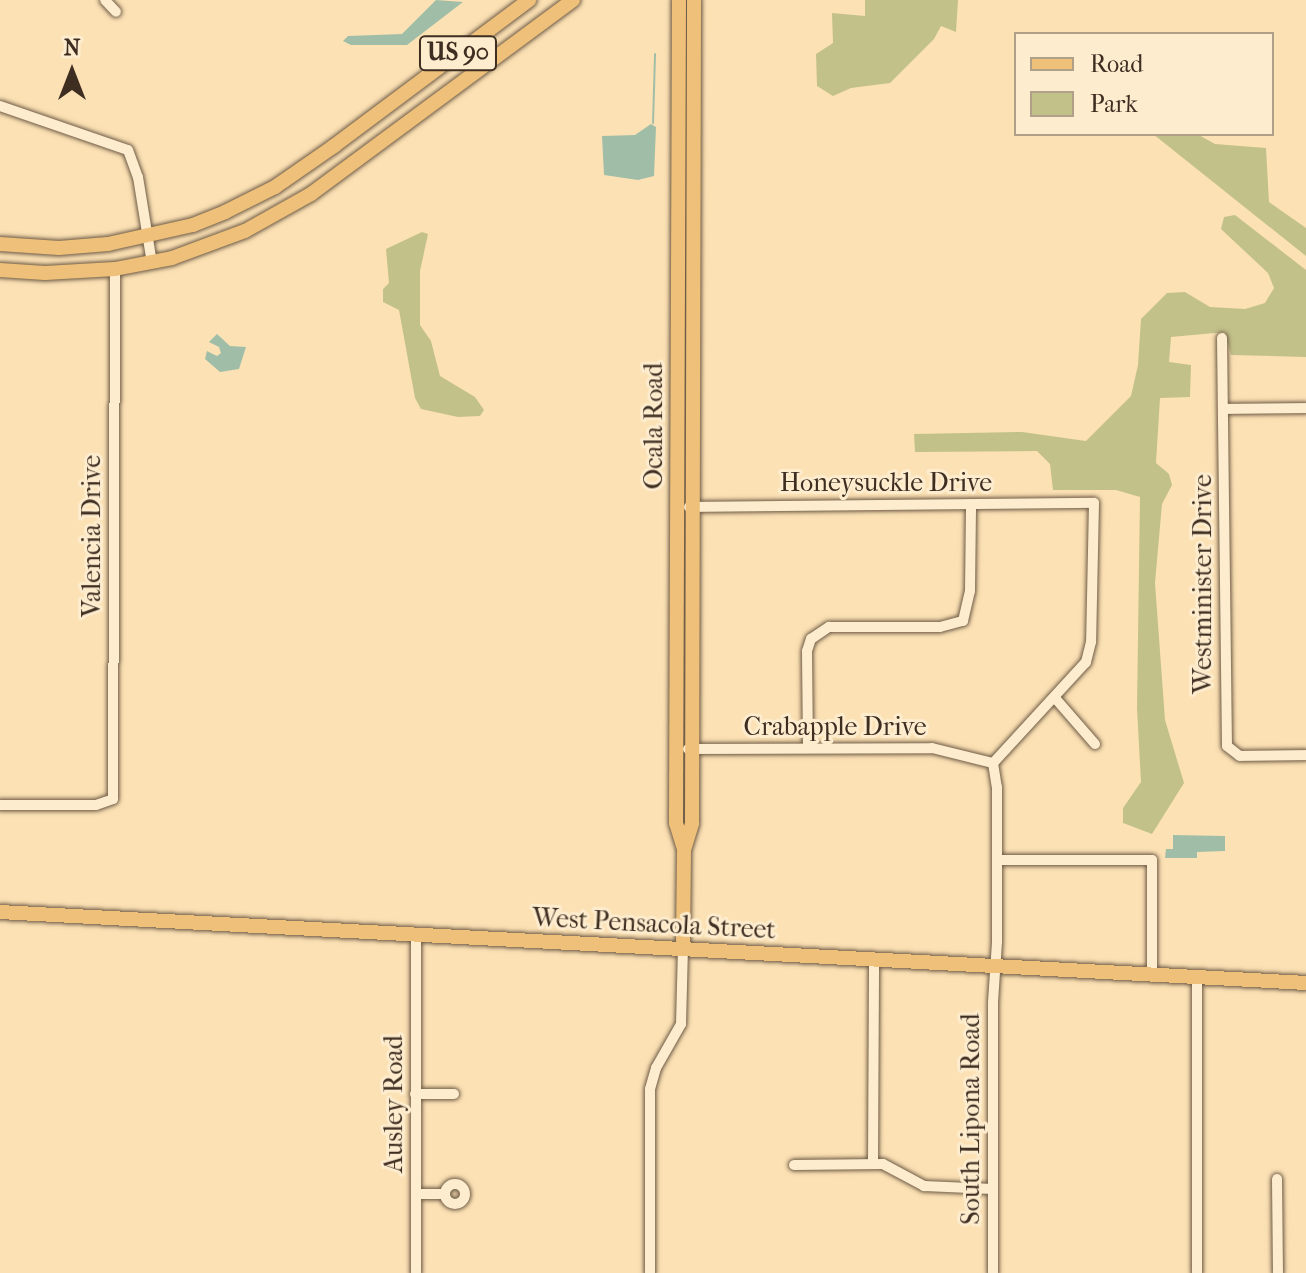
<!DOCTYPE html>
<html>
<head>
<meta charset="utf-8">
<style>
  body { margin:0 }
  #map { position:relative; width:1306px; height:1273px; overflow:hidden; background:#fce1b4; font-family:"IM FELL French Canon",serif }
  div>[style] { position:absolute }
  .green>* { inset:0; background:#c3c18a }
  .water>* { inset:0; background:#a0bea7 }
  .stream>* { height:2px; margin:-1px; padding:0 1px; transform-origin:1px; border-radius:1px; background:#a0bea7 }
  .roads { filter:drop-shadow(0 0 2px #6e5b46) drop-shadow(0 0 2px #6e5b46) }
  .minor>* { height:10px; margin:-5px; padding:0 5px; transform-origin:5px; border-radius:5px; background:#fdecce }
  .minor>.ring { margin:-5px; padding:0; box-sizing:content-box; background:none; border:10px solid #fdecce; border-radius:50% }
  .major>* { height:14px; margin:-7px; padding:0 7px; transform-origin:7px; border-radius:7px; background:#eec07a }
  span { translate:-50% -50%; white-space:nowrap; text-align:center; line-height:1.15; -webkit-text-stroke:6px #fdecce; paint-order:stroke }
  .shield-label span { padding:2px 6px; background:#fdecce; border:2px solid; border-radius:6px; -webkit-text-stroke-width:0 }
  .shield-label { font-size:24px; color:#3e2e21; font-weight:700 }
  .street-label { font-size:26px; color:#3e2e21 }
  .legend { position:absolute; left:1014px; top:32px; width:260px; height:104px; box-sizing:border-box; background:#fdecce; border:2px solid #b1a089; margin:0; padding:10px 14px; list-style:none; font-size:24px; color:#3e2e21 }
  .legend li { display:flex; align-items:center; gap:16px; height:40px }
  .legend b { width:40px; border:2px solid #b1a089 }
  .north { position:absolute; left:32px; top:32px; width:80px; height:80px; -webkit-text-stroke:6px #fdecce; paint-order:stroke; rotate:0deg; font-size:22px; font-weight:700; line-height:32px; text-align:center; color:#3e2e21 }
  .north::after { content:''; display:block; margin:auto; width:28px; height:36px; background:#3e2e21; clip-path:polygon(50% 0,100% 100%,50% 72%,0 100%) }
</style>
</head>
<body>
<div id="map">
  <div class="green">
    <div style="clip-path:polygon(865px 0,958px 0,956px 32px,941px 26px,934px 39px,890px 83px,851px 88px,833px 96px,817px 86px,816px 54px,833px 43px,832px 13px,865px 16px)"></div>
    <div style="clip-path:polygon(1153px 134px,1197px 134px,1215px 144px,1266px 148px,1269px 202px,1306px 228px,1306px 256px)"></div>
    <div style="clip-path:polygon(1235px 215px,1306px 270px,1306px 357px,1231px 355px,1225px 332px,1171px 337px,1169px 362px,1191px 365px,1190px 397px,1160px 398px,1156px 463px,1169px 474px,1172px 485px,1162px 504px,1155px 583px,1165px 720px,1184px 783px,1152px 834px,1123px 823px,1123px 808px,1141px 782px,1137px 708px,1140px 497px,1116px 490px,1053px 490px,1050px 464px,1037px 451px,915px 452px,914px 434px,1022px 432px,1086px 441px,1131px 396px,1138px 365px,1141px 319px,1167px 293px,1185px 292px,1210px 307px,1245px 309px,1265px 303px,1274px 288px,1268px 273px,1221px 229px,1224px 217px)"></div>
    <div style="clip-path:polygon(422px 232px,428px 234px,420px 271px,420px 325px,431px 341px,440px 376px,475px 397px,484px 410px,480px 416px,458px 417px,421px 409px,415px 398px,399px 310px,383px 302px,383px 289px,389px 283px,386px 249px)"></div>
  </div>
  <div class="water">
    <div style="clip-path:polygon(436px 0,463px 2px,407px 45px,351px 45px,343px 41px,348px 36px,402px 34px)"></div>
    <div style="clip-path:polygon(651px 124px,656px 127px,654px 176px,638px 180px,604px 175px,602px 136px,635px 135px)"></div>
    <div style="clip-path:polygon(217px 334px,230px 346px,246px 347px,239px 369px,220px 372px,205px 359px,207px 351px,217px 356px,221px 353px,219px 347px,209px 342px)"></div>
    <div style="clip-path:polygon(1173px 835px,1225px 836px,1225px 851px,1197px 852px,1197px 858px,1165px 858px,1166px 849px,1173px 849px)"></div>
  </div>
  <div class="stream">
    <div style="left:653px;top:123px;width:69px;rotate:-88.3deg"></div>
  </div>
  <div class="roads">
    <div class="minor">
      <div style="left:105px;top:0;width:16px;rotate:47deg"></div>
      <div style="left:0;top:106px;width:135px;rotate:19deg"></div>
      <div style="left:128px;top:150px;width:29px;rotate:70deg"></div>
      <div style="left:138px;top:177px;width:87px;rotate:80.8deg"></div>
      <div style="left:1222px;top:338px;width:408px;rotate:89.3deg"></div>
      <div style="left:1227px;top:746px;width:16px;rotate:38deg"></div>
      <div style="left:1240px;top:756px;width:66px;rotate:-0.9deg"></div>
      <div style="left:1223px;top:409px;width:83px;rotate:-0.7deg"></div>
      <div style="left:689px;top:507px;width:405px;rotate:-0.6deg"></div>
      <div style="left:1094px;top:503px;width:139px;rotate:91.2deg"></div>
      <div style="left:1091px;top:642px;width:21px;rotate:104deg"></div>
      <div style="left:1086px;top:662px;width:137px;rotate:132.6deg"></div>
      <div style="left:1055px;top:698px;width:61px;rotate:49deg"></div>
      <div style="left:808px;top:748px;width:97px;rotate:-90.6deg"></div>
      <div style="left:807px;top:651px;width:13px;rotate:-72deg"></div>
      <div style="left:811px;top:639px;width:22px;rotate:-34deg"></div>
      <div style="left:829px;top:627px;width:111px"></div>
      <div style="left:940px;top:627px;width:24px;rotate:-15deg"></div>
      <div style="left:963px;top:621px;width:31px;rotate:-77deg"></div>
      <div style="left:970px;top:591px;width:87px;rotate:-89.3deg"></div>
      <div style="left:688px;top:749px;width:244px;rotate:-0.2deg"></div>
      <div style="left:932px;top:748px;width:63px;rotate:13.8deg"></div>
      <div style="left:993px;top:763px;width:24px;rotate:81deg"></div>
      <div style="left:997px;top:787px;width:155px;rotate:90deg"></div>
      <div style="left:997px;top:942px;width:61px;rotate:93.8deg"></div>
      <div style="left:993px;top:1003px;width:270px;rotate:90deg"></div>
      <div style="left:0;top:805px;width:96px"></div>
      <div style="left:96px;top:805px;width:18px;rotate:-19deg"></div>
      <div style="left:113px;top:799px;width:530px;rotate:-89.78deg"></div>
      <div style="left:997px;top:860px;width:155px"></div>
      <div style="left:1152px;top:860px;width:115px;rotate:90deg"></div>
      <div style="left:1197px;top:977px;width:296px;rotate:90deg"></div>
      <div style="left:415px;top:1094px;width:39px"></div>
      <div style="left:873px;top:1163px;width:204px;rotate:-89.7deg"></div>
      <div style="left:794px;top:1165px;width:89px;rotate:-0.6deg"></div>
      <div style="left:883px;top:1164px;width:47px;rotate:28.2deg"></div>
      <div style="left:924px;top:1186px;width:69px;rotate:2.5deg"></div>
      <div style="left:1277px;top:1179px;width:94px;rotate:89.4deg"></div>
      <div class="ring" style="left:445px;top:1184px;width:10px;height:10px"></div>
      <div style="left:416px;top:1194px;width:29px"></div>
      <div style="left:416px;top:1273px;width:338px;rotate:-90deg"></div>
      <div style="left:650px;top:1273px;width:184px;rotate:-90deg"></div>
      <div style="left:650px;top:1089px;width:22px;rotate:-74deg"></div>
      <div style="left:656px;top:1068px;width:51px;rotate:-60.4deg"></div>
      <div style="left:681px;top:1024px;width:75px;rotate:-88.5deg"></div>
    </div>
    <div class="major">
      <div style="left:679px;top:0;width:823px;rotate:90.21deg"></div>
      <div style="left:676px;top:823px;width:28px;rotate:73deg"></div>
      <div style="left:684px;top:850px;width:99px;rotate:90.6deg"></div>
      <div style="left:0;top:244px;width:59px;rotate:3.9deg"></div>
      <div style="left:59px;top:248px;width:49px;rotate:-4.7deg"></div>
      <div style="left:108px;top:244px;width:87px;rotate:-12.6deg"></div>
      <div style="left:193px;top:225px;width:35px;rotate:-22deg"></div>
      <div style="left:225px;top:212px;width:56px;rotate:-26.6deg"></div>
      <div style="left:275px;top:187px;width:72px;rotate:-34.8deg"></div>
      <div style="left:334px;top:146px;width:244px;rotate:-36.8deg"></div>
      <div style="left:0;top:270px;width:45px;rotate:3.8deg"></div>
      <div style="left:45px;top:273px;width:70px;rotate:-3.3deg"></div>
      <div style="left:115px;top:269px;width:58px;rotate:-10.9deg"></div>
      <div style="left:172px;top:258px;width:78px;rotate:-20.3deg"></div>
      <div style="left:245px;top:231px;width:76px;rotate:-29.3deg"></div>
      <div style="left:311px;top:194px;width:326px;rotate:-36.5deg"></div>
      <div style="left:684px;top:850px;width:28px;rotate:-73deg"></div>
      <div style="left:692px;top:823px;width:823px;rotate:-89.86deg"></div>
      <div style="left:0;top:912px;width:1308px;rotate:3.11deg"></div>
    </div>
  </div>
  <div class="shield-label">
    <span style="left:458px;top:53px">US 90</span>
  </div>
  <div class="street-label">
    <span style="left:654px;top:426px;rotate:-90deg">Ocala Road</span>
    <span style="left:886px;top:483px">Honeysuckle Drive</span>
    <span style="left:92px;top:536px;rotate:-90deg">Valencia Drive</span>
    <span style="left:1203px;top:584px;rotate:-90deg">Westminister Drive</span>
    <span style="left:835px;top:727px">Crabapple Drive</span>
    <span style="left:654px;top:924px;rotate:3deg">West Pensacola Street</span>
    <span style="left:394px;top:1104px;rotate:-90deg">Ausley Road</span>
    <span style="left:971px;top:1119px;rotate:-90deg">South Lipona Road</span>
  </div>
  <ul class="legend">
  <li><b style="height:10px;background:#eec07a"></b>Road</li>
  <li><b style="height:22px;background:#c3c18a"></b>Park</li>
  </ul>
  <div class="north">N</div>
</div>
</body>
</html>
